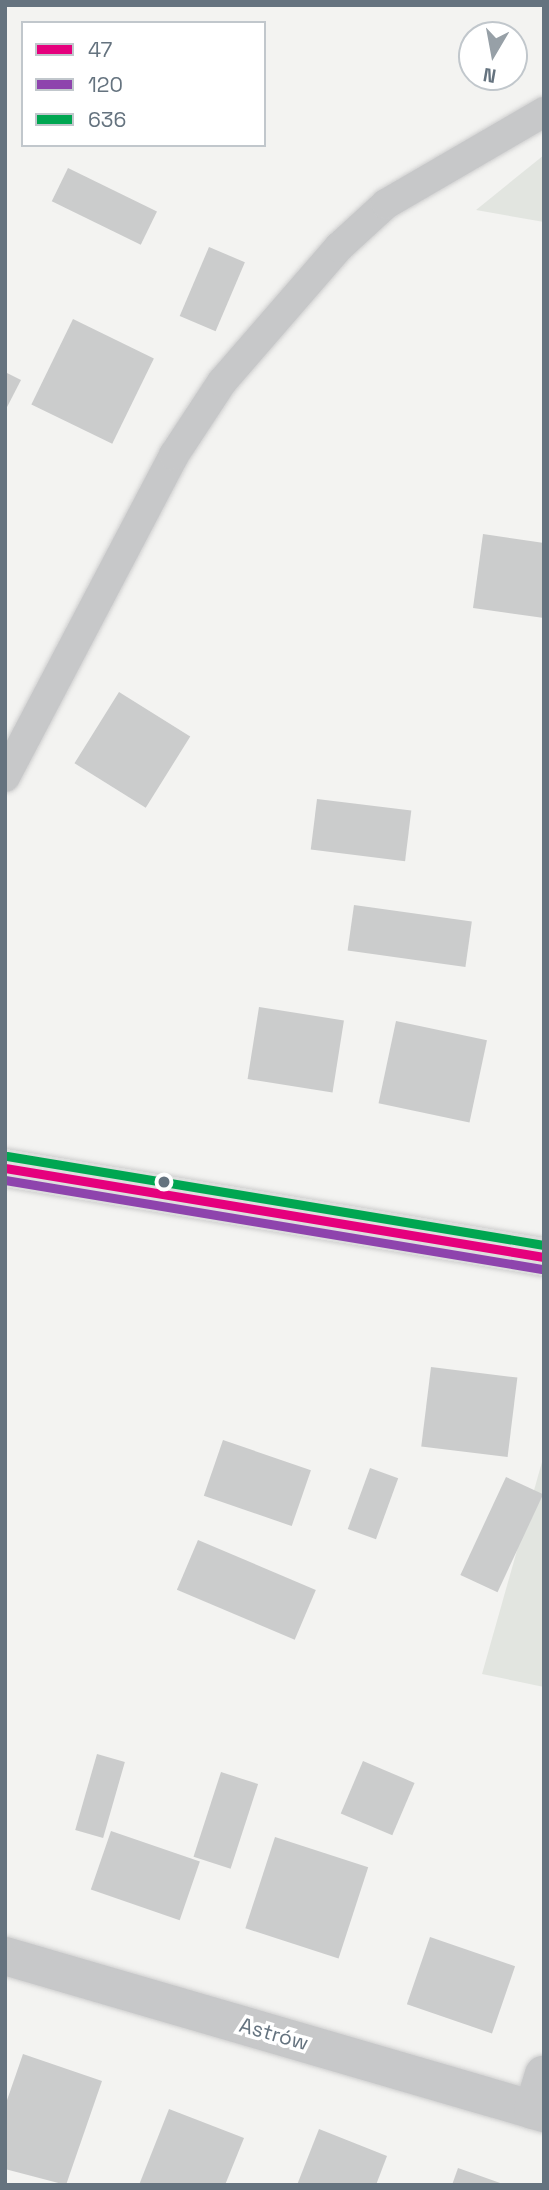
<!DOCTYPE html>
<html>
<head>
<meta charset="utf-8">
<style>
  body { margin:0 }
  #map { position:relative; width:549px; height:2190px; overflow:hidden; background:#f3f3f1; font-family:"Space Grotesk",sans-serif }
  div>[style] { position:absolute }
  .green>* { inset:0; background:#e2e5e0 }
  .building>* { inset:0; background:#cbcccc; transform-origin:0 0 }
  .roads { filter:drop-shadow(0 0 2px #cfcfcf) drop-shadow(0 0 2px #cfcfcf) }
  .lane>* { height:30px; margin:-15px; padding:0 15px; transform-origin:15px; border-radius:15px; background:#c7c8c9 }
  .street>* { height:38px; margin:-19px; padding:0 19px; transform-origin:19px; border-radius:19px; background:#c7c8c9 }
  .secondary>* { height:38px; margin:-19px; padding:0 19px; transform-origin:19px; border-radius:19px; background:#dddedd }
  .bus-1>* { height:9px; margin:-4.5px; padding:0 4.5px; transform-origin:4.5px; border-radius:4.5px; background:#e5007d }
  .bus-2>* { height:9px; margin:-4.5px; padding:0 4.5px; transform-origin:4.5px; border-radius:4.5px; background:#8e44ad }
  .bus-3>* { height:9px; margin:-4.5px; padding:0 4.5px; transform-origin:4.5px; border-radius:4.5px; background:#00a651 }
  .dots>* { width:19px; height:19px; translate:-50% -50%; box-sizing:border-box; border:4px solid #fff; border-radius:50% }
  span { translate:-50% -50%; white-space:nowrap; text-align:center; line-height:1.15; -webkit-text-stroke:7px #fff; paint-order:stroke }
  .street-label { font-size:21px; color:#65737f }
  .frame { position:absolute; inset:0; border:7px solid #65737f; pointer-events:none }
  .legend { position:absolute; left:21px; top:21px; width:245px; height:126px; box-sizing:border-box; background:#fff; border:2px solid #c1c7cc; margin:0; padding:9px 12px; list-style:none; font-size:21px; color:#65737f }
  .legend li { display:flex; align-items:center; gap:14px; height:35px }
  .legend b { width:35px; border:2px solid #c1c7cc }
  .north { position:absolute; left:458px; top:21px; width:70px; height:70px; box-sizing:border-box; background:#fff; border:2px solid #c1c7cc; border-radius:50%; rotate:190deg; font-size:19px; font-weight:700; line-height:28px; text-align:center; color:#65737f }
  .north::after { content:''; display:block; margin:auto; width:24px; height:32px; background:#97a0a7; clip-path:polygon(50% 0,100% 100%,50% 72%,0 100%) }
</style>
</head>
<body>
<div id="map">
  <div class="green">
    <div style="clip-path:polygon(544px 155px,544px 222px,476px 210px)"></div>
    <div style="clip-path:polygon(544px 1455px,544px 1687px,482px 1674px)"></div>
  </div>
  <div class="building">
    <div style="left:68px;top:168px;width:99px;height:37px;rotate:26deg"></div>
    <div style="left:209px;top:247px;width:39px;height:75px;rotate:23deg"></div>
    <div style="left:73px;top:319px;width:90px;height:95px;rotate:26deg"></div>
    <div style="clip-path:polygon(5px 372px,21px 380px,5px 411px)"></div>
    <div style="clip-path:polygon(483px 534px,544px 543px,544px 618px,473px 608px)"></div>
    <div style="left:119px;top:692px;width:84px;height:84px;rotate:32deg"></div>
    <div style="left:317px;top:799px;width:95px;height:51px;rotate:7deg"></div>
    <div style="left:354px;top:905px;width:119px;height:46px;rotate:8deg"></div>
    <div style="left:259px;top:1007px;width:86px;height:73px;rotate:9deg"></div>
    <div style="left:396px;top:1021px;width:93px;height:84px;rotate:12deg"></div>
    <div style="left:431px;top:1367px;width:87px;height:80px;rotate:7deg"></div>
    <div style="left:223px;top:1440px;width:93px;height:59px;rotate:19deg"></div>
    <div style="left:370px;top:1468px;width:30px;height:65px;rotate:20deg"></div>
    <div style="left:506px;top:1477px;width:41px;height:108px;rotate:25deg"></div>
    <div style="left:198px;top:1540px;width:128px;height:54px;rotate:23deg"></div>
    <div style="left:97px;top:1754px;width:29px;height:79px;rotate:16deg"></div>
    <div style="left:363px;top:1761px;width:56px;height:57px;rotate:23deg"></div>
    <div style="left:221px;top:1772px;width:39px;height:89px;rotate:18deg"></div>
    <div style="left:111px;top:1831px;width:94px;height:62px;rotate:19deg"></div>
    <div style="left:275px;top:1837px;width:98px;height:96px;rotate:18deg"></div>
    <div style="left:430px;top:1937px;width:90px;height:71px;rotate:19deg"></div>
    <div style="clip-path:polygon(23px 2054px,102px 2081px,66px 2185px,5px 2169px,5px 2106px)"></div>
    <div style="clip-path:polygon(169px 2109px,244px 2138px,225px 2185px,139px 2185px)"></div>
    <div style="clip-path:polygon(319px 2129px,387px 2156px,376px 2185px,297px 2185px)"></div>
    <div style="clip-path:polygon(458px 2168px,503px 2184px,503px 2185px,452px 2185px)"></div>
  </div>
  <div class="roads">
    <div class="lane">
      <div style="left:5px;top:777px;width:364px;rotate:-62.3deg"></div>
      <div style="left:174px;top:455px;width:87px;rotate:-56.7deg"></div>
      <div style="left:222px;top:382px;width:179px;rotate:-49.1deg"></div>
      <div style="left:339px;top:247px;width:64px;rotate:-42.5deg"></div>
      <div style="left:386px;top:204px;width:183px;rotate:-30.2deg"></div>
    </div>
    <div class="street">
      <div style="left:5px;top:1956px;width:561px;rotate:16.24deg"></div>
      <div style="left:533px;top:2110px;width:37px;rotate:-73deg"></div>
    </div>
    <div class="secondary">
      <div style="left:5px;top:1168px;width:546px;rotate:9.38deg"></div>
    </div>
  </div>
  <div class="bus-1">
    <div style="left:5px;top:1168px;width:546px;rotate:9.38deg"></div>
  </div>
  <div class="bus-2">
    <div style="left:5px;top:1180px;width:544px;rotate:9.41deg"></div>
  </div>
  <div class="bus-3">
    <div style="left:7px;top:1156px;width:544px;rotate:9.41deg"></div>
  </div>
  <div class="dots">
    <div style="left:164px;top:1182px;background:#65737f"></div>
  </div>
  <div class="street-label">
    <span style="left:274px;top:2034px;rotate:16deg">Astrów</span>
  </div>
  <div class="frame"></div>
  <ul class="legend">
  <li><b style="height:9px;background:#e5007d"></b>47</li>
  <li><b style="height:9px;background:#8e44ad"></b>120</li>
  <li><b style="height:9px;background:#00a651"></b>636</li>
  </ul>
  <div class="north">N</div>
</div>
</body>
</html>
